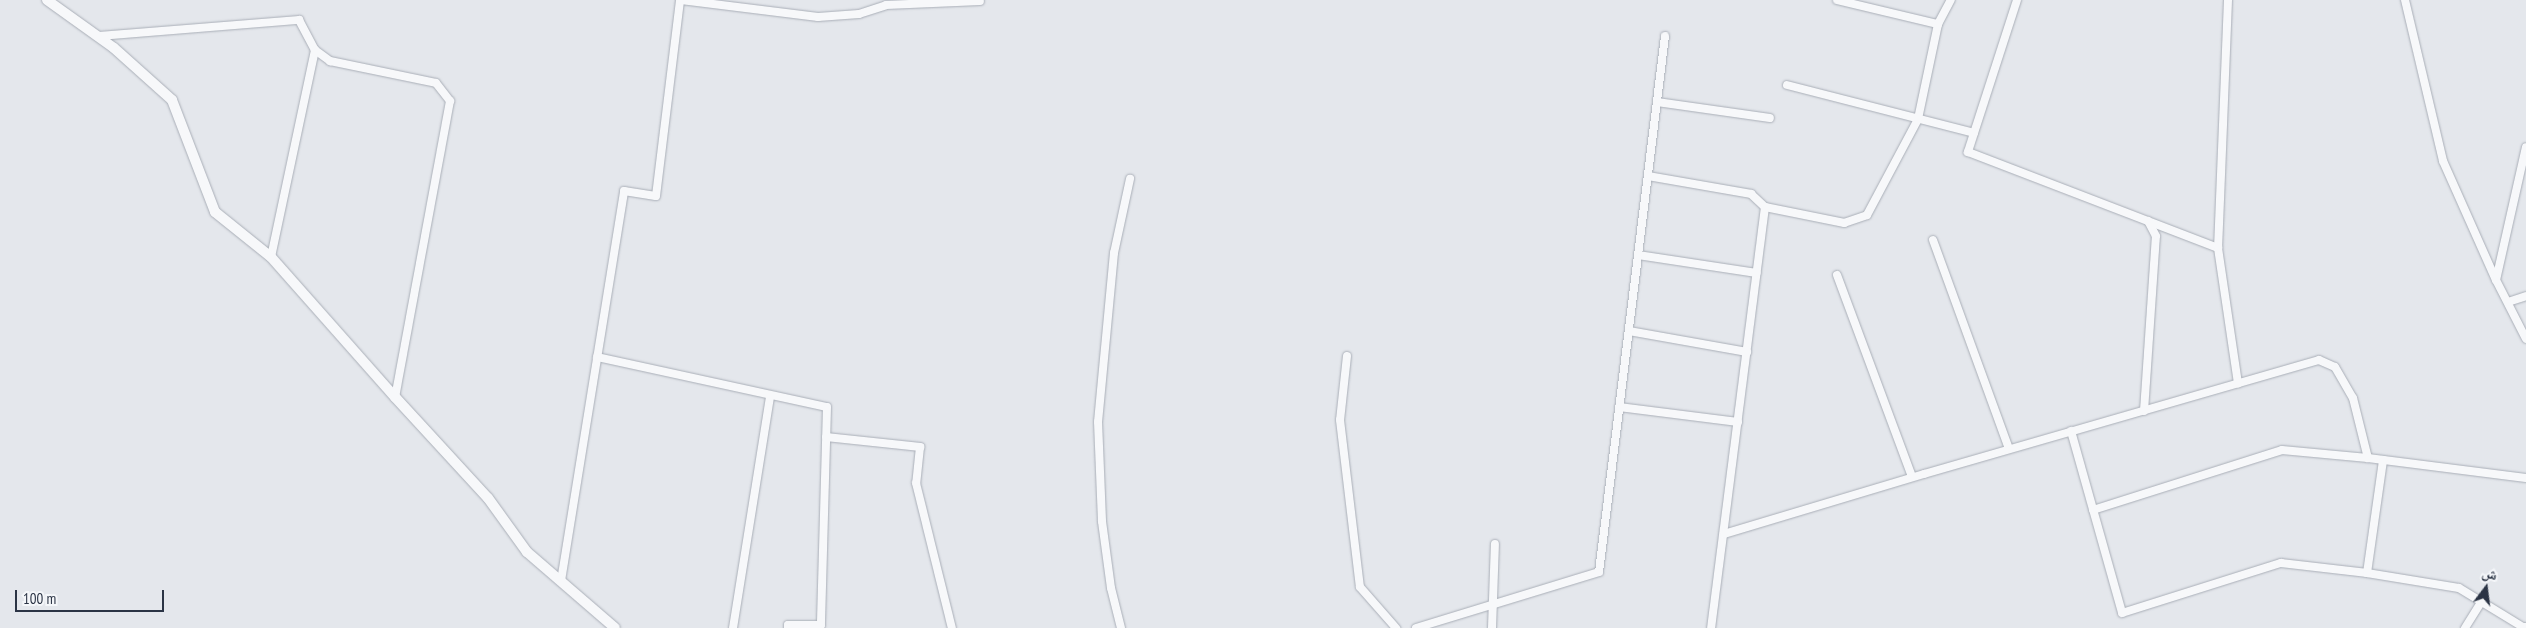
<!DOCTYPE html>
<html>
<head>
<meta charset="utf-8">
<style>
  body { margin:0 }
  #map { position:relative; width:2526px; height:628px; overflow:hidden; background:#e4e7ec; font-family:"PT Sans Narrow","Noto Naskh Arabic",sans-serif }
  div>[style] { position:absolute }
  .roads { filter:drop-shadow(0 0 1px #a9aeb7) drop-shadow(0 0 1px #a9aeb7) }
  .minor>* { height:8px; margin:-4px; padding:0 4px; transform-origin:4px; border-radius:4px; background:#f7f8fa }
  .tertiary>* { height:10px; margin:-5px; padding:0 5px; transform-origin:5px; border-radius:5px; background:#f7f8fa }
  span { translate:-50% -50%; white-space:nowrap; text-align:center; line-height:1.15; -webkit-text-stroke:4.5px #f4f6f9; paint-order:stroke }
  .north { position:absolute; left:2461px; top:563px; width:50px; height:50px; -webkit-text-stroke:4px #f4f6f9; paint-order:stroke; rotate:15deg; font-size:14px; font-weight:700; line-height:20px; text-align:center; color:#2b3445 }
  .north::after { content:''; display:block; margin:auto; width:18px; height:22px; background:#2b3445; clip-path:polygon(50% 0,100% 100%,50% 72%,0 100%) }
  .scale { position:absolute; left:15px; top:590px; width:149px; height:22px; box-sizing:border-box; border:2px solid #2b3445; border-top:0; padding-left:6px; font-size:15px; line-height:18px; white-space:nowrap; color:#2b3445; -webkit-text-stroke:4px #f4f6f9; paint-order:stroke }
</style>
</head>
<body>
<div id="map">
  <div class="roads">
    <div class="minor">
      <div style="left:681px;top:0;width:138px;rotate:7.1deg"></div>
      <div style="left:818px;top:17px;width:41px;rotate:-4.2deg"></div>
      <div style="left:859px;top:14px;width:28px;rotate:-18deg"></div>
      <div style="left:886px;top:5px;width:94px;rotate:-2.4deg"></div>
      <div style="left:1837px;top:0;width:104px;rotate:13.4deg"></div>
      <div style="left:2017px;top:0;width:160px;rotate:107.9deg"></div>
      <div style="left:1968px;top:152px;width:268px;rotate:21deg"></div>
      <div style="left:2228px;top:0;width:248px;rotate:92.3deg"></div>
      <div style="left:2218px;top:248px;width:137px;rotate:81.6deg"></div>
      <div style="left:2405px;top:0;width:165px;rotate:76.7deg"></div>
      <div style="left:2443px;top:161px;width:130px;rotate:66deg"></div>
      <div style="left:2496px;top:280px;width:66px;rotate:63deg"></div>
      <div style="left:99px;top:36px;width:201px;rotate:-4.6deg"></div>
      <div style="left:299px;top:20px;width:34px;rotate:62deg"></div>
      <div style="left:315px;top:50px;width:212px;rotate:102deg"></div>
      <div style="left:315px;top:50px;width:19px;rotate:36deg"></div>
      <div style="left:330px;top:61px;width:108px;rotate:11.7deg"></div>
      <div style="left:436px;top:83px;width:23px;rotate:52deg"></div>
      <div style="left:450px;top:101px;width:301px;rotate:100.5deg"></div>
      <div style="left:1787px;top:85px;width:193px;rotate:14.4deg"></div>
      <div style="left:1657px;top:102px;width:114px;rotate:8.1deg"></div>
      <div style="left:1648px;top:176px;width:105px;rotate:9.9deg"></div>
      <div style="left:1751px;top:194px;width:19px;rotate:43deg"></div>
      <div style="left:1765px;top:207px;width:424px;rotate:97.3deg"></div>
      <div style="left:1765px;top:207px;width:81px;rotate:11.4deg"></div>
      <div style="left:1844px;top:223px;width:24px;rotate:-19deg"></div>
      <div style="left:1867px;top:215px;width:109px;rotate:-62deg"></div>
      <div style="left:1918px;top:119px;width:97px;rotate:-78.1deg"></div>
      <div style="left:1938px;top:24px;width:27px;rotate:-62deg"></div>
      <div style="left:1933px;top:240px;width:222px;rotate:70deg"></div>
      <div style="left:1638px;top:255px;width:120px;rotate:8.6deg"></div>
      <div style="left:1837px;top:275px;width:215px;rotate:69.6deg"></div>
      <div style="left:2496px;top:280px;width:136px;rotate:-77.3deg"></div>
      <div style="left:2508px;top:302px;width:19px;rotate:-18deg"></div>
      <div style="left:1629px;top:331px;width:120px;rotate:10.1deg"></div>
      <div style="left:1347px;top:356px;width:64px;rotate:96.2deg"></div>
      <div style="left:1340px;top:420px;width:168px;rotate:83.2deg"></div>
      <div style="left:1360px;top:587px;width:55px;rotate:48.7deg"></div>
      <div style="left:597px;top:357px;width:235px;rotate:12.3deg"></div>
      <div style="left:827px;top:407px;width:218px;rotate:91.6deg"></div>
      <div style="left:821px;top:625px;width:33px;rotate:180deg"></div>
      <div style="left:788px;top:625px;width:3px;rotate:90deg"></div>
      <div style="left:1619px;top:407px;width:120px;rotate:7.2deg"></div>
      <div style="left:2144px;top:411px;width:175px;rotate:-86.1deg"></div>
      <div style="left:2156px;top:236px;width:17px;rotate:-118deg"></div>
      <div style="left:2071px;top:431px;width:189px;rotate:74.3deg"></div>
      <div style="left:2122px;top:613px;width:167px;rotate:-17.5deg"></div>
      <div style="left:2281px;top:563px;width:87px;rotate:6.6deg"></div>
      <div style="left:2367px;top:573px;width:93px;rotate:9.3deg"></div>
      <div style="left:2459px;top:588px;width:75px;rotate:31.4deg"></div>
      <div style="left:2523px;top:627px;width:3px"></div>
      <div style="left:826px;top:437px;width:95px;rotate:6.1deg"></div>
      <div style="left:920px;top:447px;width:36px;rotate:96deg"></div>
      <div style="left:916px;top:483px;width:149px;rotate:76.1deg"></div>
      <div style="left:2093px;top:510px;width:198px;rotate:-17.6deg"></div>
      <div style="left:2282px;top:450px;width:86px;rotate:5.3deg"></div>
      <div style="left:2368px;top:458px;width:159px;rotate:7.2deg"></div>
      <div style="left:1724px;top:534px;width:209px;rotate:-16.7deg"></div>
      <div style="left:1924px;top:474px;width:411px;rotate:-16.1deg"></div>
      <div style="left:2319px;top:360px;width:17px;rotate:24deg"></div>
      <div style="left:2335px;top:367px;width:36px;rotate:60deg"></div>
      <div style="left:2353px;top:398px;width:62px;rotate:76deg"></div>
      <div style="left:2367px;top:573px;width:114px;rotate:-81.9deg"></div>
      <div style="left:561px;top:581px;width:395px;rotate:-80.8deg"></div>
      <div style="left:624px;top:191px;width:32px;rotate:9deg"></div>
      <div style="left:656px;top:196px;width:197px;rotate:-83deg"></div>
      <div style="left:733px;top:628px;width:235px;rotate:-80.9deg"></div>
      <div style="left:1121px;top:628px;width:41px;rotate:-104deg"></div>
      <div style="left:1111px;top:588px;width:68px;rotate:-97.7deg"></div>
      <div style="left:1102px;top:521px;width:99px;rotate:-92.3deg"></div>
      <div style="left:1098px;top:422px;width:170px;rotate:-84.6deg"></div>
      <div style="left:1114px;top:253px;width:76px;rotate:-77.8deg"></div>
      <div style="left:1416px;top:628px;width:191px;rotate:-17deg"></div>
      <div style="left:1599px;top:572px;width:540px;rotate:-82.98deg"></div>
      <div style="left:1492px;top:628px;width:84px;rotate:-88deg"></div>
      <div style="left:2465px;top:628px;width:32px;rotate:-58deg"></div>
    </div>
    <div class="tertiary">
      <div style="left:47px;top:0;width:82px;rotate:35.6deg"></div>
      <div style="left:114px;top:48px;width:78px;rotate:41.9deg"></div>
      <div style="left:172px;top:100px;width:120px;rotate:69deg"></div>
      <div style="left:215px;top:212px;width:72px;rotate:38.8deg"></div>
      <div style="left:271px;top:257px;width:187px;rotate:48.5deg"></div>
      <div style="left:395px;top:397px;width:137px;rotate:47.4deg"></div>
      <div style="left:488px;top:498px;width:67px;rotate:54.2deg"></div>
      <div style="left:527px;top:552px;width:116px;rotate:40.8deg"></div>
    </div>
  </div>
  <div class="north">ش</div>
  <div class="scale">100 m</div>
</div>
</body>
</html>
